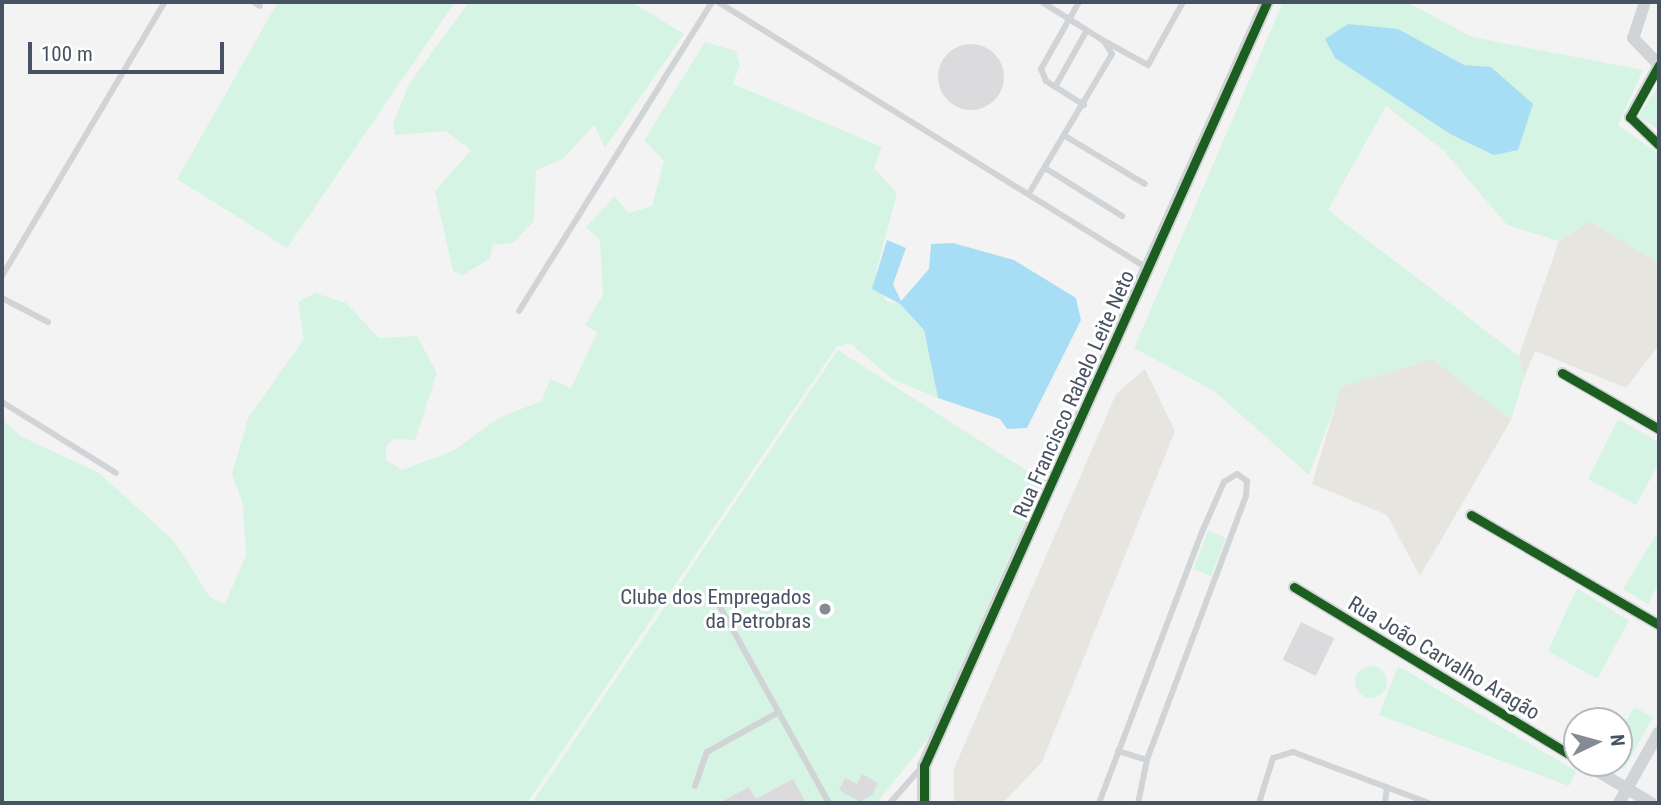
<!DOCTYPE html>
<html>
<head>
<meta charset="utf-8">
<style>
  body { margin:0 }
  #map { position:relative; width:1661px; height:805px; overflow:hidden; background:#f4f3f3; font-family:"Roboto Condensed",sans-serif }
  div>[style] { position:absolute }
  .green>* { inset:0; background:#d6f4e4; transform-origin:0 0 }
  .round { border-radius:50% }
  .sand>* { inset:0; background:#e7e5df }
  .water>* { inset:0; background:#a8def5 }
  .building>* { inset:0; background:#dbdbdd; transform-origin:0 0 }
  .service>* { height:6px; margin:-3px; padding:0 3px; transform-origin:3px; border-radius:3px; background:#d1d4d7 }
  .minor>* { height:12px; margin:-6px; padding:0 6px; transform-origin:6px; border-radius:6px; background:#d1d4d7 }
  .tertiary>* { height:14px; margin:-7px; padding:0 7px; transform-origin:7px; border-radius:7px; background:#d1d4d7 }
  .cycleway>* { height:9px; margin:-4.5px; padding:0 4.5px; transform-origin:4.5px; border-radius:4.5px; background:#1b5e20 }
  .dots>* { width:19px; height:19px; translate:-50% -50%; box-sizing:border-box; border:4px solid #fff; border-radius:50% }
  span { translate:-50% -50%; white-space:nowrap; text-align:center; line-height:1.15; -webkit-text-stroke:6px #fff; paint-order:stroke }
  .street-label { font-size:21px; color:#475362 }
  .poi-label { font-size:21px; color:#475362 }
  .right { translate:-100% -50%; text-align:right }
  .frame { position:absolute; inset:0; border:4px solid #475362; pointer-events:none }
  .north { position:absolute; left:1563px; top:707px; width:70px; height:70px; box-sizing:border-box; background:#fff; border:2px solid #b5bac0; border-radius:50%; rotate:85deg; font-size:19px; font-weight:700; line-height:28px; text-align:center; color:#475362 }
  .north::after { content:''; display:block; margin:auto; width:24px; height:32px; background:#848b95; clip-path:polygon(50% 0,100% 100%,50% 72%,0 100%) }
  .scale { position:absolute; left:28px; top:42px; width:196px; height:32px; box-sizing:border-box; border:4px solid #475362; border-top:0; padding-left:9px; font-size:21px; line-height:24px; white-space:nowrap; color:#475362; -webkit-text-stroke:5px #fff; paint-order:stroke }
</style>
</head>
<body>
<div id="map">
  <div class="green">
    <div style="clip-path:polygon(278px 2px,455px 2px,287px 248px,177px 179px)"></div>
    <div style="clip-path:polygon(469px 2px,632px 2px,684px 34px,605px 148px,594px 125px,563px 159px,536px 170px,534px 221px,513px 243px,493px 245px,489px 259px,463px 275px,453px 271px,435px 191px,471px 150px,446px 131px,395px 135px,393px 124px,409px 84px)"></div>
    <div style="clip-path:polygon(1283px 2px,1407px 2px,1472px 37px,1643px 70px,1618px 125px,1659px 154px,1659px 263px,1590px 221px,1559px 241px,1507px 225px,1444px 151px,1386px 106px,1328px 210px,1519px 356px,1524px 378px,1511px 420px,1431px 359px,1342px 387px,1309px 475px,1214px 391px,1134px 348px)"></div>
    <div style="clip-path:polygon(705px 42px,736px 51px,740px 65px,733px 84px,882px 147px,874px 168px,897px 193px,876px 272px,886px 301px,900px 304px,924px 330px,938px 398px,892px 379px,850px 343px,837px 346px,527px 803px,2px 803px,2px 419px,20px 436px,99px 473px,174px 541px,210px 597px,225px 604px,246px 555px,243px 505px,232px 474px,248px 418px,304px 339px,298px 302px,315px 293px,346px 303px,379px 338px,417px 336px,437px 373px,415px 440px,394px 439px,386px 446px,386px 460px,402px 470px,453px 451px,500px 417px,542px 401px,550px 379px,571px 388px,597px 333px,585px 325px,603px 295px,600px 240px,586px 227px,615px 196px,628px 213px,652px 206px,664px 161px,644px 140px)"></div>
    <div style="clip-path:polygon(1659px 85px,1659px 130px,1638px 116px)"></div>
    <div style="clip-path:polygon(838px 350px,1043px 481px,930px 736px,877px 803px,532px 803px)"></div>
    <div style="clip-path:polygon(1618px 419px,1659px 442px,1659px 463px,1636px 505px,1588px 479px)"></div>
    <div style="clip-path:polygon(1659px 530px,1659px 583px,1648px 604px,1623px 589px)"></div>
    <div style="left:1208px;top:531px;width:19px;height:41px;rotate:21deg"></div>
    <div style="clip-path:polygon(1577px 588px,1629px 621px,1597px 679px,1548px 651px)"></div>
    <div style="clip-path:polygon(1398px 666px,1576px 771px,1569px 786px,1379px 715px)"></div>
    <div class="round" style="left:1355px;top:666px;width:32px;height:32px"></div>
    <div style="clip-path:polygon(1634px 707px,1653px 717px,1624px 769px,1613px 763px,1619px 763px,1619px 735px)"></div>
  </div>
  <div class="sand">
    <div style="clip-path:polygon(1590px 221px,1659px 263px,1659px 345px,1626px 388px,1535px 351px,1524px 378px,1519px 356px,1559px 241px)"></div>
    <div style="clip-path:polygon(1432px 359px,1511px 420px,1420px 576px,1387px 515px,1312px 484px,1341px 387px)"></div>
    <div style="clip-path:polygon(1145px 369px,1175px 431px,1042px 762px,1003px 803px,954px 803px,953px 771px,1116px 394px)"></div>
  </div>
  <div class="water">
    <div style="clip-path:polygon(1348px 24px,1398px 29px,1464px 65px,1491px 67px,1533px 104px,1518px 150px,1494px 155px,1450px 134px,1335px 58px,1325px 39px)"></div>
    <div style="clip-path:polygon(887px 240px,906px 248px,893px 284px,901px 301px,929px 269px,931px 244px,953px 243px,1014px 260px,1076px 298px,1081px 320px,1027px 428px,1007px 429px,1000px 419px,938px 398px,924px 330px,900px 304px,872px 289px)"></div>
  </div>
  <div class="building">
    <div class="round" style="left:938px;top:44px;width:66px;height:66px"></div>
    <div style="left:1301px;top:622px;width:37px;height:42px;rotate:26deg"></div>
    <div style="clip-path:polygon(862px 774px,878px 783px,872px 795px,860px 802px,839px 790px,845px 778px,857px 784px)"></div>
    <div style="clip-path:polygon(793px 779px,806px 803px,719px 803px,749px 787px,756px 799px)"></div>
  </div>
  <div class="service">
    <div style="left:254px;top:2px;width:7px;rotate:34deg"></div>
    <div style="left:718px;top:2px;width:505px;rotate:31.8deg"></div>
    <div style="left:1079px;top:2px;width:77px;rotate:119.6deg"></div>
    <div style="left:1041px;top:69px;width:13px;rotate:67deg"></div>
    <div style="left:1046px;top:81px;width:45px;rotate:32.3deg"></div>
    <div style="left:1106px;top:42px;width:48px;rotate:28.7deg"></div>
    <div style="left:1148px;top:65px;width:72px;rotate:-60.9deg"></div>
    <div style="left:1055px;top:87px;width:65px;rotate:-60.7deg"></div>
    <div style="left:1065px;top:136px;width:93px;rotate:31deg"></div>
    <div style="left:1045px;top:168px;width:91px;rotate:31.9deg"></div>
    <div style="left:1031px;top:190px;width:158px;rotate:-59.2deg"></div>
    <div style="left:1112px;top:54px;width:15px;rotate:-122deg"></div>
    <div style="left:1104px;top:41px;width:73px;rotate:-147.8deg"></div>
    <div style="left:2px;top:276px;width:319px;rotate:-59.3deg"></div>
    <div style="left:2px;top:298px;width:52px;rotate:27.6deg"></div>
    <div style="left:519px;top:311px;width:364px;rotate:-58deg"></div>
    <div style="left:2px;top:402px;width:134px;rotate:31.9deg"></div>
    <div style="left:713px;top:594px;width:239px;rotate:61deg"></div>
    <div style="left:1118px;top:751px;width:30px;rotate:17deg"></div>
    <div style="left:695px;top:786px;width:36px;rotate:-71deg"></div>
    <div style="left:707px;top:752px;width:82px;rotate:-29.1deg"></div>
    <div style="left:890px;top:803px;width:47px;rotate:-48.5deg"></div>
    <div style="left:1099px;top:803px;width:290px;rotate:-69.2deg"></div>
    <div style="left:1202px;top:532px;width:55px;rotate:-66.3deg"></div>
    <div style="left:1224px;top:482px;width:15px;rotate:-32deg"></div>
    <div style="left:1237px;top:474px;width:12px;rotate:35deg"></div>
    <div style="left:1247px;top:481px;width:15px;rotate:94deg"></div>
    <div style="left:1246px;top:496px;width:282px;rotate:110.6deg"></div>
    <div style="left:1147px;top:760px;width:44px;rotate:101.8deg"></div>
    <div style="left:1259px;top:803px;width:47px;rotate:-72.7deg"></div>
    <div style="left:1273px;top:758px;width:21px;rotate:-17deg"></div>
    <div style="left:1293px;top:752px;width:145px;rotate:20.6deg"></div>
    <div style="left:1385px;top:803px;width:16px;rotate:-83deg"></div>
  </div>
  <div class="minor">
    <div style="left:1645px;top:2px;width:38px;rotate:108deg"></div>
    <div style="left:1633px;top:38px;width:37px;rotate:46deg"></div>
    <div style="left:1659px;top:65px;width:60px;rotate:119.1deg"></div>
    <div style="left:1630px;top:117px;width:40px;rotate:44deg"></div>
    <div style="left:1562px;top:373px;width:112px;rotate:30deg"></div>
    <div style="left:1471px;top:515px;width:218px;rotate:30.3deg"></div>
    <div style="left:1294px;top:587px;width:331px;rotate:31.3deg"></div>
    <div style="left:1584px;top:763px;width:78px;rotate:30.8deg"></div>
    <div style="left:1619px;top:803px;width:81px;rotate:-60.6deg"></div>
  </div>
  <div class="tertiary">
    <div style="left:924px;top:803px;width:37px;rotate:-90deg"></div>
    <div style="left:924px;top:766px;width:837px;rotate:-65.82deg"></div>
  </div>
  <div class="cycleway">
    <div style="left:1659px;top:65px;width:60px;rotate:119.1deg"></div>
    <div style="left:1630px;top:117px;width:40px;rotate:44deg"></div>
    <div style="left:1562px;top:373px;width:112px;rotate:30deg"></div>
    <div style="left:1471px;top:515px;width:218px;rotate:30.3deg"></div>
    <div style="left:1294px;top:587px;width:331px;rotate:31.3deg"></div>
    <div style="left:924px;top:803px;width:37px;rotate:-90deg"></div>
    <div style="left:924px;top:766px;width:837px;rotate:-65.82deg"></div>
  </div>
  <div class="dots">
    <div style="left:825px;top:609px;background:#848b95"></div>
  </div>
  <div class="street-label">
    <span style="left:1074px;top:394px;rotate:-66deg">Rua Francisco Rabelo Leite Neto</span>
    <span style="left:1444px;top:658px;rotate:31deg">Rua João Carvalho Aragão</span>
  </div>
  <div class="poi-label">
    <span class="right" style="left:811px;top:609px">Clube dos Empregados<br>da Petrobras</span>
  </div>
  <div class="frame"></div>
  <div class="north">N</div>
  <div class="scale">100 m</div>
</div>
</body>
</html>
